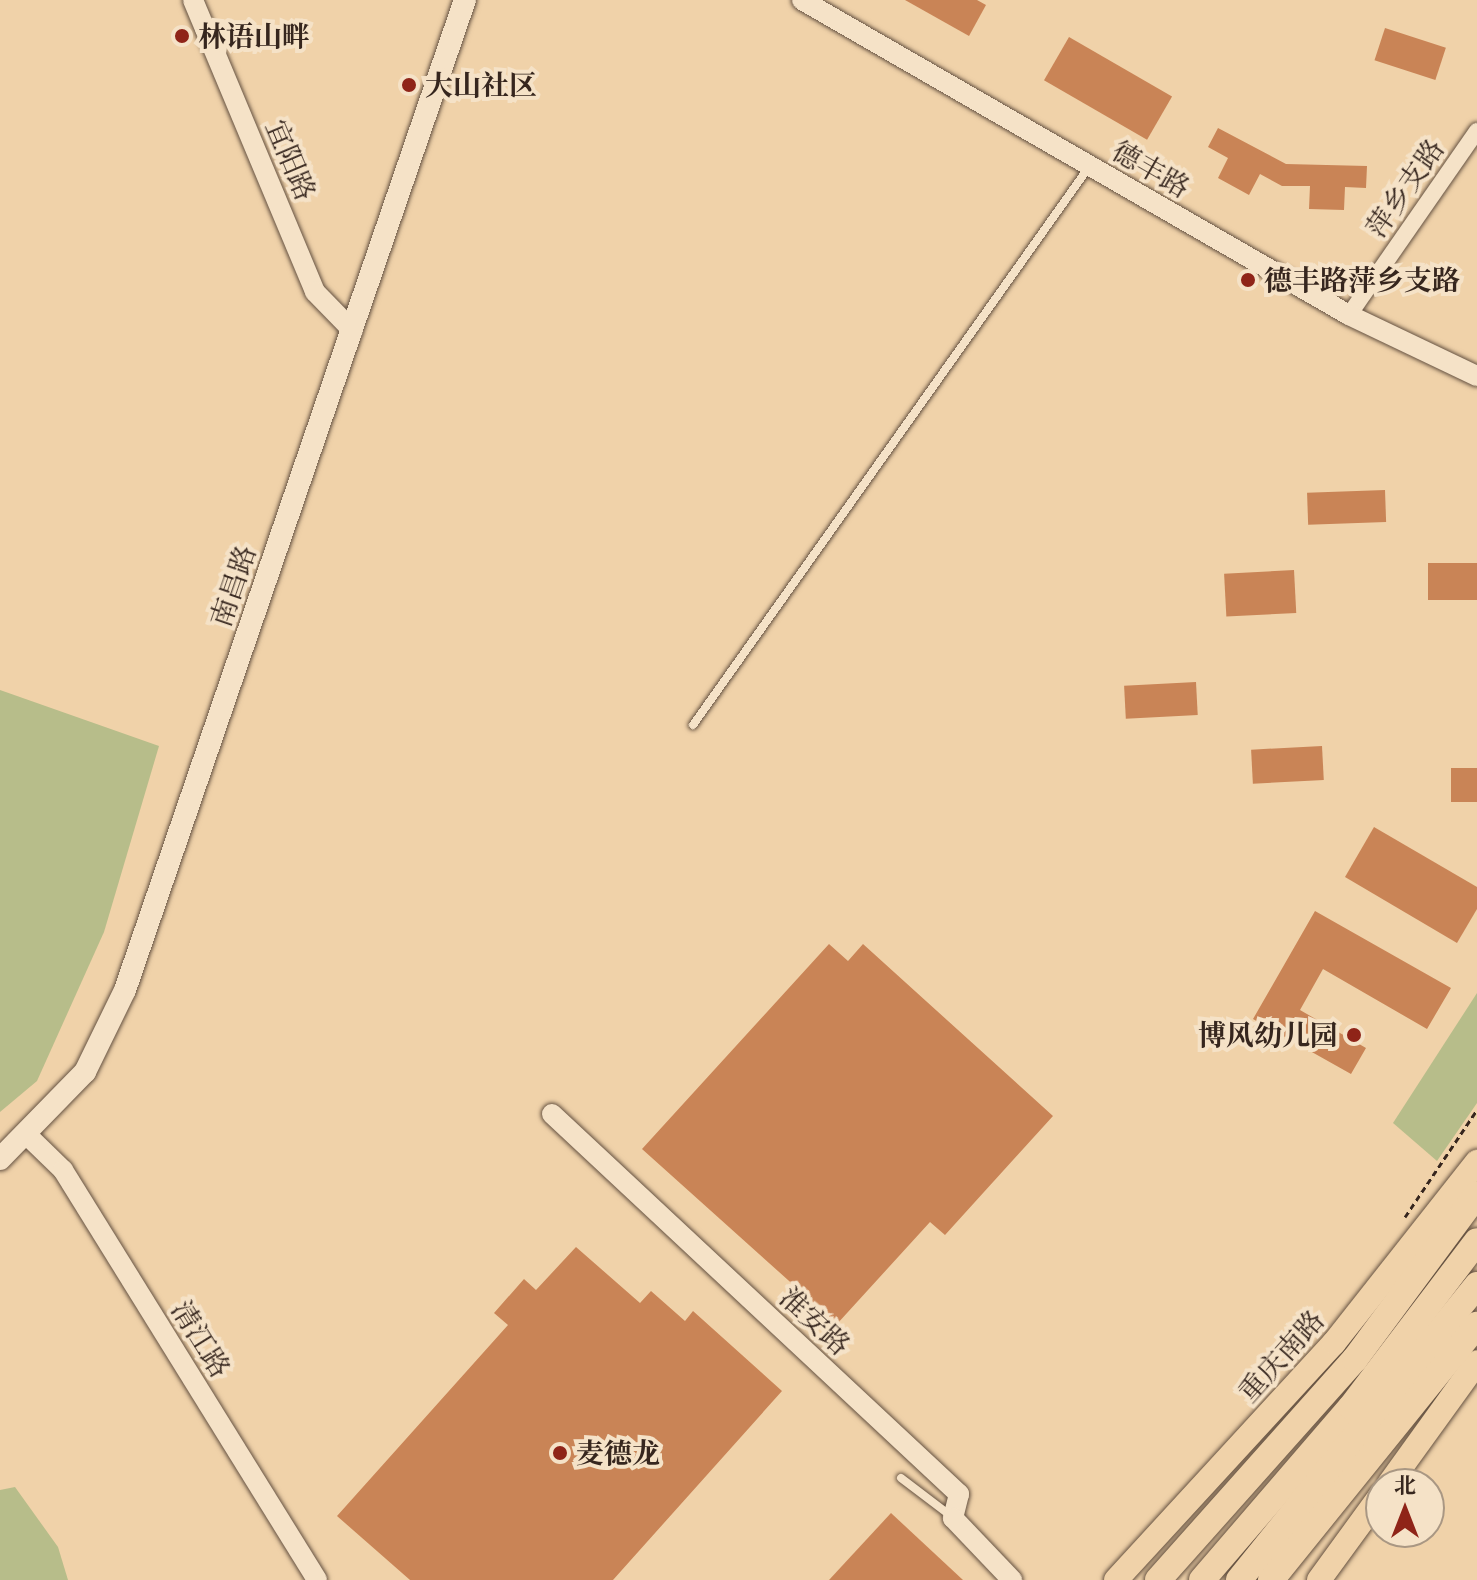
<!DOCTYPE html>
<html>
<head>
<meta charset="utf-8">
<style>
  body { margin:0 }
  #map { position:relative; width:1477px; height:1580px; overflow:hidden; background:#f0d2a9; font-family:"EB Garamond","Noto Serif SC",serif }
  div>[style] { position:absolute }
  .green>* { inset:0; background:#b7bd8a }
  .building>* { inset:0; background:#c98456; transform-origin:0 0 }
  .path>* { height:3px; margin-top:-1.5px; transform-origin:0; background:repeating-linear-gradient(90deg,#36261e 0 6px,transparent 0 10px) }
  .roads { filter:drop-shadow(0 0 2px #645141) drop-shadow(0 0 2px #645141) }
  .service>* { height:8px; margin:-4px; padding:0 4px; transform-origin:4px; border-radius:4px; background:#f5e2c7 }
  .minor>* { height:16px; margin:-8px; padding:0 8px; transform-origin:8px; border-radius:8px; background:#f5e2c7 }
  .tertiary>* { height:20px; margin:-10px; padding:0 10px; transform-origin:10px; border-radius:10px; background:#f5e2c7 }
  .secondary>* { height:22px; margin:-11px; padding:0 11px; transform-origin:11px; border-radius:11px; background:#f5e2c7 }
  .primary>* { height:24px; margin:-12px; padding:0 12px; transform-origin:12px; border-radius:12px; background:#f0d2a9 }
  .trunk>* { height:26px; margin:-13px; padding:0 13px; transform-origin:13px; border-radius:13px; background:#f0d2a9 }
  .dots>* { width:22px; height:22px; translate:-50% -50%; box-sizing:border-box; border:4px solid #f5e2c7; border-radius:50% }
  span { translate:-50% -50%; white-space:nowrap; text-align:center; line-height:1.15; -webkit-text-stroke:8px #f5e2c7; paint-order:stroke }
  .poi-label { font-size:28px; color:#36261e; font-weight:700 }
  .left { translate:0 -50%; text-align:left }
  .right { translate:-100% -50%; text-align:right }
  .street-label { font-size:28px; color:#36261e }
  .north { position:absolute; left:1365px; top:1468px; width:80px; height:80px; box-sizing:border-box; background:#f5e2c7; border:2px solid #a99783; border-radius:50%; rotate:0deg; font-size:22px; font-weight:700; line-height:32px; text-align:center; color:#36261e }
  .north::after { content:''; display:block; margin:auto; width:28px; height:36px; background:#8f2418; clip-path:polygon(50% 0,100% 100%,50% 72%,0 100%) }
</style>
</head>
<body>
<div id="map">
  <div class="green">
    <div style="clip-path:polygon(0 690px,159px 746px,104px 932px,37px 1081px,0 1112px)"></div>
    <div style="clip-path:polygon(1477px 993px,1477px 1103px,1437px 1161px,1393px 1123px)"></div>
    <div style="clip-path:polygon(15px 1487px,58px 1547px,68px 1580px,0 1580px,0 1490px)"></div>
  </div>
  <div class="building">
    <div style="clip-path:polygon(905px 0,977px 0,986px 5px,969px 36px)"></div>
    <div style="left:1385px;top:28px;width:64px;height:34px;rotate:18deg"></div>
    <div style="left:1069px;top:37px;width:119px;height:50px;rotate:30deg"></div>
    <div style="clip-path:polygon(1218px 128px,1286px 164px,1367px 166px,1366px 188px,1345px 187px,1344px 210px,1309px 209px,1310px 186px,1282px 186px,1260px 174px,1249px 195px,1218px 178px,1228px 158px,1208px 147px)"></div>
    <div style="left:1385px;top:490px;width:32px;height:78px;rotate:88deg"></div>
    <div style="left:1477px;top:563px;width:37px;height:49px;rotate:90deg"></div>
    <div style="left:1294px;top:570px;width:43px;height:70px;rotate:87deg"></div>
    <div style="left:1196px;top:682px;width:33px;height:72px;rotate:87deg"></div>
    <div style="left:1322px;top:746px;width:34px;height:71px;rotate:87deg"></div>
    <div style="left:1477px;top:768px;width:34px;height:26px;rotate:90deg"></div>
    <div style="clip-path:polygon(1374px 827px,1477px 887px,1477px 909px,1457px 943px,1345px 877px)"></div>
    <div style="clip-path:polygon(1315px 911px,1451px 988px,1427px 1029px,1323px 969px,1300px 1010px,1366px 1048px,1351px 1074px,1253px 1019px)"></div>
    <div style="clip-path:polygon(829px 944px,848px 961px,863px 944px,1053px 1116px,945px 1235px,930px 1222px,837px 1324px,642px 1149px)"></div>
    <div style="clip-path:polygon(576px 1247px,640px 1303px,651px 1291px,685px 1321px,693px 1311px,782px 1391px,613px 1580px,410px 1580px,337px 1516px,508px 1325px,494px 1313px,524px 1279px,536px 1290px)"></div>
    <div style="clip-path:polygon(891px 1513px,963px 1580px,829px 1580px)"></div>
  </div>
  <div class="path">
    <div style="left:1405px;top:1217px;width:129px;rotate:-56.1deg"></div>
  </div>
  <div class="roads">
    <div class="service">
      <div style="left:693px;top:725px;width:684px;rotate:-54.64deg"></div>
      <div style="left:901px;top:1478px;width:63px;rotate:37.2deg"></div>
    </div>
    <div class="minor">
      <div style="left:1349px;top:315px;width:224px;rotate:-55.2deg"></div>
    </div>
    <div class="tertiary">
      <div style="left:193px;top:0;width:316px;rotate:67.3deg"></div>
      <div style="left:315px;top:292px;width:54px;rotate:45.7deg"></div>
      <div style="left:802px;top:0;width:631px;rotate:29.94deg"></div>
      <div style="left:1349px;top:315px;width:142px;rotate:25.5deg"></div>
      <div style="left:552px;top:1114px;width:557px;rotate:43.04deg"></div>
      <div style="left:959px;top:1494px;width:25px;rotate:104deg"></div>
      <div style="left:953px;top:1518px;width:86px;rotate:46.4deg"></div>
      <div style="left:28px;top:1136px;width:49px;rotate:44.2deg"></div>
      <div style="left:63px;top:1170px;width:482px;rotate:58.2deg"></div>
    </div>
    <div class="secondary">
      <div style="left:0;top:1159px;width:122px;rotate:-45.7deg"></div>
      <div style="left:85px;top:1072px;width:91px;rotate:-64deg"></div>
      <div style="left:125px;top:990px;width:1047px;rotate:-71.05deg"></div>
    </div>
    <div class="primary">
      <div style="left:1389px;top:1484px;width:150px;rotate:-54.2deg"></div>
      <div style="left:1116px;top:1580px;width:322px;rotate:-47.4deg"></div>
      <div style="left:1334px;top:1343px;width:231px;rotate:-51.7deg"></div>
      <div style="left:1319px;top:1580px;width:105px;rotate:-53.9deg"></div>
    </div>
    <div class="trunk">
      <div style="left:1158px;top:1580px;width:296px;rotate:-48.3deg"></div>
      <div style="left:1355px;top:1359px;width:205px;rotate:-53.5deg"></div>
      <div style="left:1202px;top:1580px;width:228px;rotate:-49.3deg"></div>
      <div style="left:1351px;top:1407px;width:208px;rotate:-52.8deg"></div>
      <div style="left:1239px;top:1580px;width:379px;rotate:-51.1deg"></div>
      <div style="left:1271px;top:1580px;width:328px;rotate:-51.1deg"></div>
    </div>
  </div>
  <div class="dots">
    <div style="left:182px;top:36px;background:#8f2418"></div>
    <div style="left:409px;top:85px;background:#8f2418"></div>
    <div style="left:1248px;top:280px;background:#8f2418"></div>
    <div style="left:1354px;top:1035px;background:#8f2418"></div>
    <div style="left:560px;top:1453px;background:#8f2418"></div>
  </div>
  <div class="poi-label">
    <span class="left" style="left:198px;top:36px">林语山畔</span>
    <span class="left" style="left:425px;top:85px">大山社区</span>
    <span class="left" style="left:1264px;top:280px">德丰路萍乡支路</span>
    <span class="right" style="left:1338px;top:1035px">博风幼儿园</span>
    <span class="left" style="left:576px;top:1453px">麦德龙</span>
  </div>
  <div class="street-label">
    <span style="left:291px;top:160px;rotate:67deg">宜阳路</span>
    <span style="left:1151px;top:169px;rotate:30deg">德丰路</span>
    <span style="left:1405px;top:188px;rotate:-55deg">萍乡支路</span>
    <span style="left:233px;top:586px;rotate:-71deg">南昌路</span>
    <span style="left:815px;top:1321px;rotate:43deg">淮安路</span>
    <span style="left:201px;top:1339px;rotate:58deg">清江路</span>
    <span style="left:1281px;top:1356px;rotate:-48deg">重庆南路</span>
  </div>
  <div class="north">北</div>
</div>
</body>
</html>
